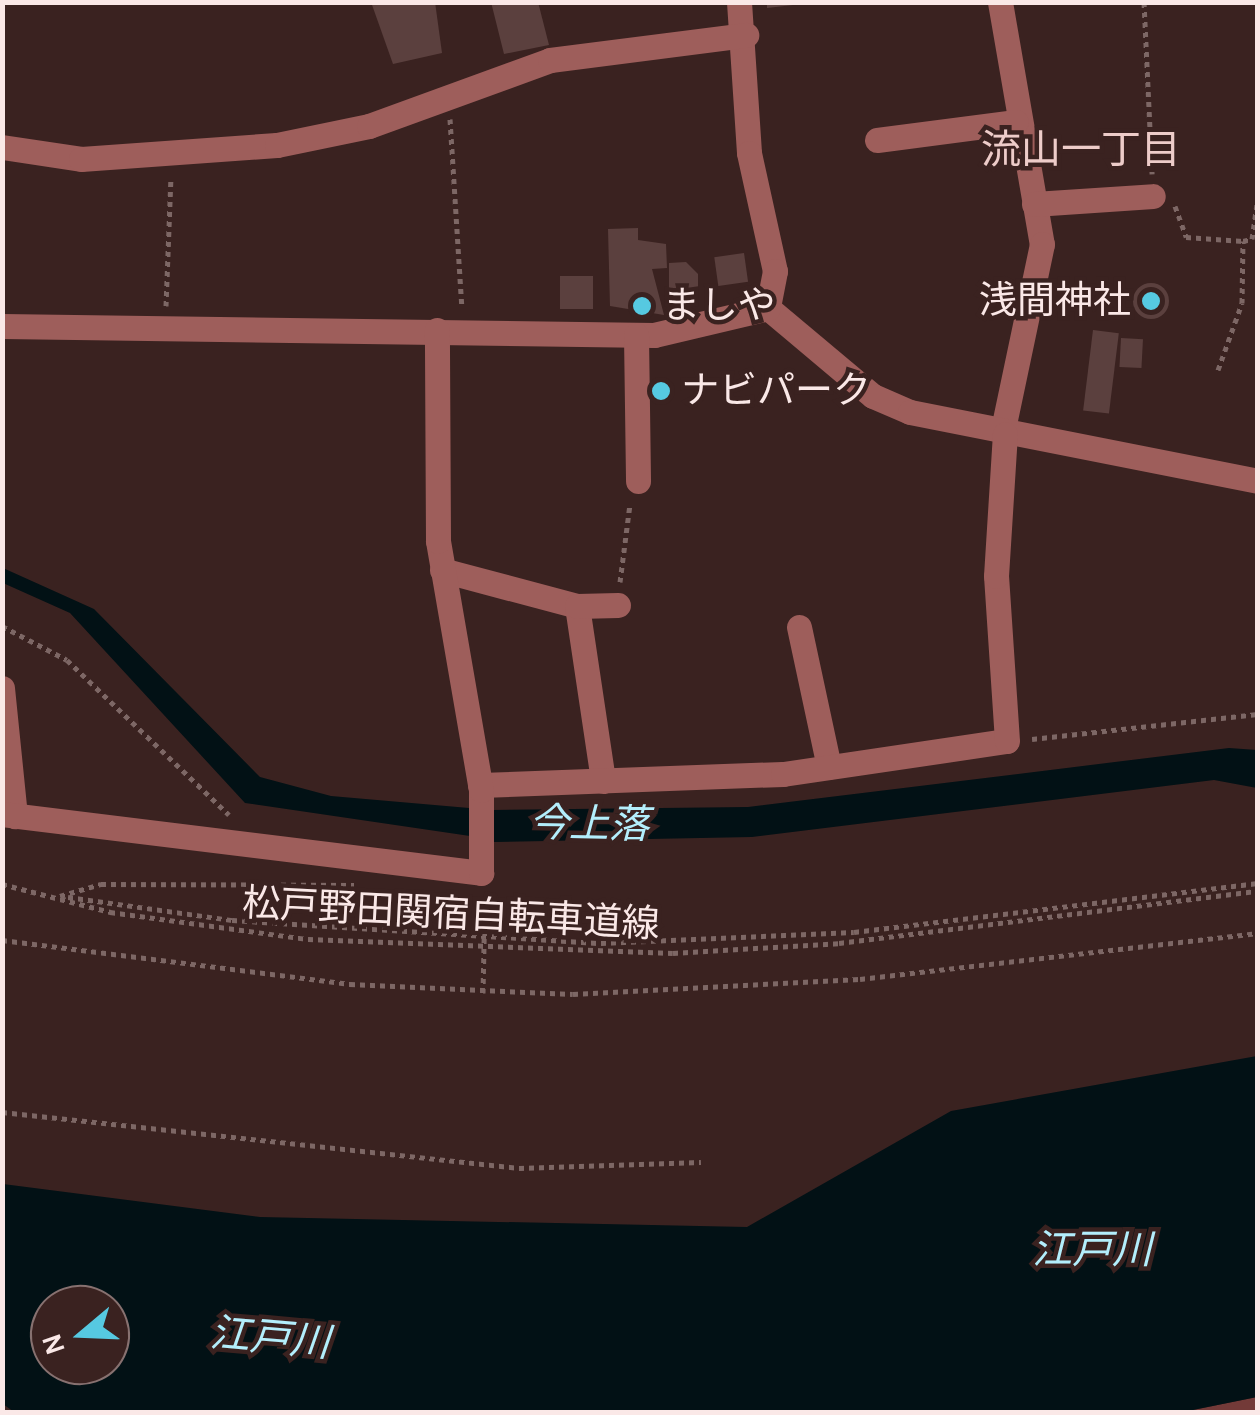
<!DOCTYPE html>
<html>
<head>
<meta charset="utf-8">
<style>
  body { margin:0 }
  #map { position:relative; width:1260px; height:1415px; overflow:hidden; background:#3a2220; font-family:Karla,"Noto Sans JP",sans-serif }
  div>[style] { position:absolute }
  .green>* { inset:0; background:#733a38 }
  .water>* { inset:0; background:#021115 }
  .building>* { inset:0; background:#5b403e; transform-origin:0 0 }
  .round { border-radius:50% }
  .path>* { height:5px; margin-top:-2.5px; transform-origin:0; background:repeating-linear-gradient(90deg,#7d6765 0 5px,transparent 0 10px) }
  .minor>* { height:25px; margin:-12.5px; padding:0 12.5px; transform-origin:12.5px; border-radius:12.5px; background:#9e5e5b }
  .dots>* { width:28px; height:28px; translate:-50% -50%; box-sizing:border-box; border:5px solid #3a2220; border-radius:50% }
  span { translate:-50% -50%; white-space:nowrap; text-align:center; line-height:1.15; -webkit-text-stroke:9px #3a2220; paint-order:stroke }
  .poi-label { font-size:38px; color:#fae8e7 }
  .right { translate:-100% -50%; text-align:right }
  .left { translate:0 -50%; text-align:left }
  .street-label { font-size:38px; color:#fae8e7 }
  .neighbourhood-label { font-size:40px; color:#edccc9 }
  .water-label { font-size:40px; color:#b3eefc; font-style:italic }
  .frame { position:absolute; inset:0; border:5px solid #fae8e7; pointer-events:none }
  .north { position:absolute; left:30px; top:1285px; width:100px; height:100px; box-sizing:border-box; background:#3a2220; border:2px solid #877170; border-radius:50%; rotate:251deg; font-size:28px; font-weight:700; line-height:40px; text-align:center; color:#fae8e7 }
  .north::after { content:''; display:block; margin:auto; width:35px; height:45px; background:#56c9e1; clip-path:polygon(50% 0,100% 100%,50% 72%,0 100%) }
</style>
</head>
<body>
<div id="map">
  <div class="green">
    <div style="clip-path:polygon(1257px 1397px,1257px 1412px,1183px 1412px)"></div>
  </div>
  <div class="water">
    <div style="clip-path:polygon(3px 568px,94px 609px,260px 777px,331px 796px,469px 808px,470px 836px,245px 803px,70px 613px,3px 583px)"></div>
    <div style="clip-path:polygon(1229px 748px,1257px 750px,1257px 788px,1214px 780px,752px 837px,494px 842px,493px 810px,748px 807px)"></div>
    <div style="clip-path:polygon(evenodd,1257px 1056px,1257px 1397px,1183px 1412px,14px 1412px,3px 1404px,3px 1184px,260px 1217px,747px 1227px,951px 1111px,1257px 1056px,50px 1305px,110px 1305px,110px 1365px,50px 1365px,50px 1305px)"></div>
  </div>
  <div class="building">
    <div style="clip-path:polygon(371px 2px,435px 2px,442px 53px,393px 64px)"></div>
    <div style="clip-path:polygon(491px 2px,538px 2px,549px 45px,504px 54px)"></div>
    <div style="clip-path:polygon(767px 2px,793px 2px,793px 5px,767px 8px)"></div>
    <div style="clip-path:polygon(638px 228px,638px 240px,666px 244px,667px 268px,652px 269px,664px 315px,610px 306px,608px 229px)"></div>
    <div style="left:744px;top:253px;width:29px;height:30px;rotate:82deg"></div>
    <div style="clip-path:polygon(686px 262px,698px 274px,698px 304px,669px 304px,669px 263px)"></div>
    <div style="left:560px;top:276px;width:33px;height:33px"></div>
    <div class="round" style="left:1133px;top:283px;width:36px;height:36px"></div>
    <div style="left:1093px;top:330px;width:26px;height:81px;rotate:7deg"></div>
    <div style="left:1121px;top:338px;width:22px;height:29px;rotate:3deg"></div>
  </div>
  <div class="path">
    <div style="left:1144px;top:2px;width:172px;rotate:87.3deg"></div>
    <div style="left:450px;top:119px;width:189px;rotate:86.4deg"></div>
    <div style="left:1175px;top:206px;width:33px;rotate:70deg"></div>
    <div style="left:1186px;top:237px;width:57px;rotate:4deg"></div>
    <div style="left:166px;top:306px;width:129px;rotate:-87.8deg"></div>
    <div style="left:1218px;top:370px;width:71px;rotate:-70.3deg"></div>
    <div style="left:1242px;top:303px;width:62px;rotate:-89.1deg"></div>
    <div style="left:1243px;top:241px;width:9px;rotate:-13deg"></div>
    <div style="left:1252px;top:239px;width:42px;rotate:-81.9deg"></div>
    <div style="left:620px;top:582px;width:79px;rotate:-82.7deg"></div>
    <div style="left:2px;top:626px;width:73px;rotate:27.6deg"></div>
    <div style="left:67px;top:660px;width:224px;rotate:43.7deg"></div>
    <div style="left:1032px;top:739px;width:227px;rotate:-6.3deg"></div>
    <div style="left:2px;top:884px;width:112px;rotate:14.5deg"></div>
    <div style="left:110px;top:912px;width:200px;rotate:7.8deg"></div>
    <div style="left:308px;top:939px;width:365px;rotate:2.2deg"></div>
    <div style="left:673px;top:953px;width:166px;rotate:-3.4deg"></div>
    <div style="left:839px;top:943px;width:422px;rotate:-7.1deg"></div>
    <div style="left:60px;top:896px;width:43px;rotate:-16.3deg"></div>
    <div style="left:101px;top:884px;width:253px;rotate:0.2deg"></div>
    <div style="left:68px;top:897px;width:166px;rotate:8deg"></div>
    <div style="left:232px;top:920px;width:370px;rotate:3.6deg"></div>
    <div style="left:601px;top:943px;width:253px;rotate:-2.5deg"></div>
    <div style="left:854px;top:932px;width:407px;rotate:-6.9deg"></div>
    <div style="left:2px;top:940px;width:351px;rotate:7.2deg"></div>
    <div style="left:350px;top:984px;width:223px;rotate:2.6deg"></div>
    <div style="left:573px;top:994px;width:287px;rotate:-3deg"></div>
    <div style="left:860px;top:979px;width:401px;rotate:-6.6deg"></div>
    <div style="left:483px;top:993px;width:97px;rotate:-88.8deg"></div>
    <div style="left:2px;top:1112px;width:520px;rotate:6.18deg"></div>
    <div style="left:519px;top:1168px;width:182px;rotate:-1.9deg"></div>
  </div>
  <div class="minor">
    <div style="left:739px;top:2px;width:151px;rotate:86.2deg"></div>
    <div style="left:749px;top:153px;width:121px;rotate:77.6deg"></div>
    <div style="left:775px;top:271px;width:38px;rotate:101deg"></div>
    <div style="left:1000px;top:2px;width:246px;rotate:80.2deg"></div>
    <div style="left:1042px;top:244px;width:193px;rotate:101.9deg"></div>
    <div style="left:877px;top:140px;width:140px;rotate:-7.4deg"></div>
    <div style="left:2px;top:147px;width:80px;rotate:8.6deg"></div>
    <div style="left:81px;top:159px;width:196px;rotate:-4.1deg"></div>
    <div style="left:277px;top:145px;width:94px;rotate:-11.7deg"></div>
    <div style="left:369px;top:126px;width:193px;rotate:-20deg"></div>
    <div style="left:550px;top:60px;width:198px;rotate:-7.3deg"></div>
    <div style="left:1034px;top:204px;width:119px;rotate:-3.8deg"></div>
    <div style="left:768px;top:308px;width:137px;rotate:40deg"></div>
    <div style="left:873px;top:396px;width:40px;rotate:23.4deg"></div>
    <div style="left:910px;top:412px;width:355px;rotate:11.2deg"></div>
    <div style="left:2px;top:326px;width:652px;rotate:0.79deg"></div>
    <div style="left:654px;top:335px;width:117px;rotate:-13.3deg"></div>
    <div style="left:636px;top:335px;width:146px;rotate:89.2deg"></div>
    <div style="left:442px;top:570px;width:140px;rotate:14.9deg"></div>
    <div style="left:577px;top:606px;width:177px;rotate:81.5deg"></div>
    <div style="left:577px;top:606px;width:41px;rotate:-1.4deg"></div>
    <div style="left:799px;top:627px;width:143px;rotate:77.9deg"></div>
    <div style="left:2px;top:688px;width:129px;rotate:84.2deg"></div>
    <div style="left:480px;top:785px;width:303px;rotate:-2.1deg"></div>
    <div style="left:783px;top:774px;width:226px;rotate:-8.4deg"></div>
    <div style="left:1007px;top:741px;width:165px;rotate:-93.8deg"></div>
    <div style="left:996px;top:576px;width:142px;rotate:-86.4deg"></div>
    <div style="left:2px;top:814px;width:483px;rotate:7deg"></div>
    <div style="left:481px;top:873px;width:83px;rotate:-90deg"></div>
    <div style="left:481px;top:790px;width:253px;rotate:-99.8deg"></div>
    <div style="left:438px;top:541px;width:211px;rotate:-90.3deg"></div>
  </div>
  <div class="dots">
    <div style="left:1151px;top:301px;background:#56c9e1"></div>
    <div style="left:642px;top:306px;background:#56c9e1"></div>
    <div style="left:661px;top:391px;background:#56c9e1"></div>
  </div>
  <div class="poi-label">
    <span class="right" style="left:1131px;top:301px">浅間神社</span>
    <span class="left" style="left:662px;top:306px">ましや</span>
    <span class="left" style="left:681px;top:391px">ナビパーク</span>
  </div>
  <div class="street-label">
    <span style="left:451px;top:914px;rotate:3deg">松戸野田関宿自転車道線</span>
  </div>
  <div class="neighbourhood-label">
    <span style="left:1081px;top:150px">流山一丁目</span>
  </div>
  <div class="water-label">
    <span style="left:589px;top:824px;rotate:1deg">今上落</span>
    <span style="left:1092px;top:1250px">江戸川</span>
    <span style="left:270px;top:1338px;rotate:5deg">江戸川</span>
  </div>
  <div class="frame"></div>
  <div class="north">N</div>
</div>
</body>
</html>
